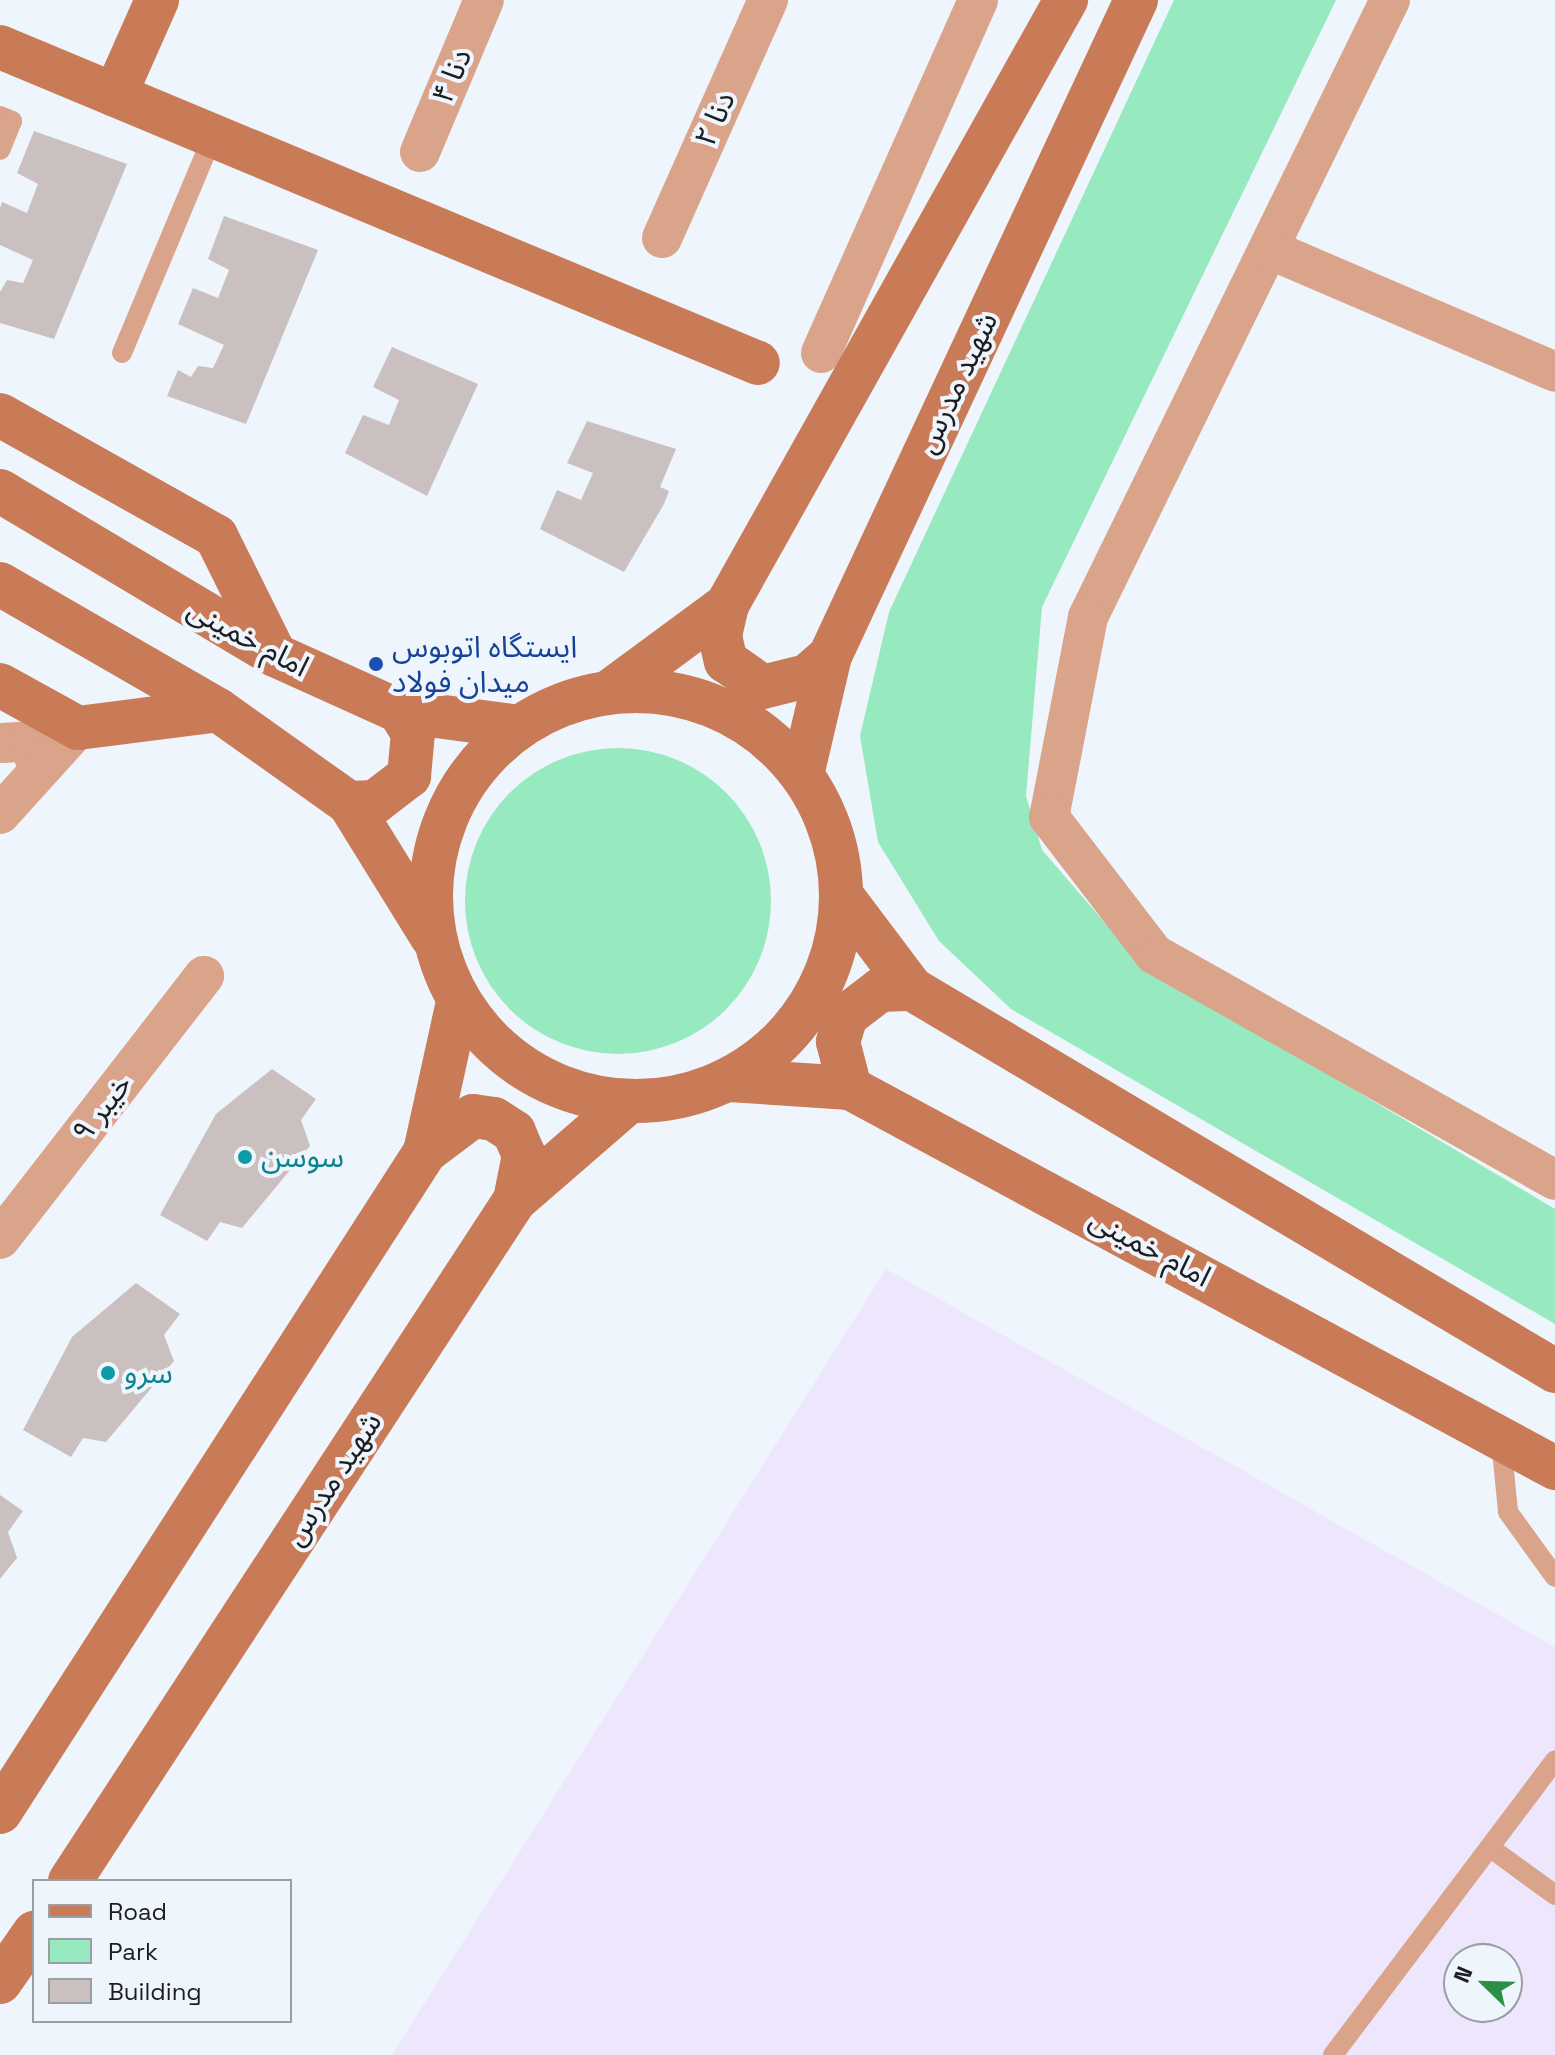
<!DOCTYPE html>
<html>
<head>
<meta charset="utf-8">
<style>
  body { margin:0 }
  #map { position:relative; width:1555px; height:2055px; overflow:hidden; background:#eff5fc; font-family:"Space Grotesk","Noto Sans Arabic",sans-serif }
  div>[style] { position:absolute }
  .industrial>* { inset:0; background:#ede6fc }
  .green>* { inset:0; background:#97e9c0 }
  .round { border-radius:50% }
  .building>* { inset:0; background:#cac0bf }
  .lane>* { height:20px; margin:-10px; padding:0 10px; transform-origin:10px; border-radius:10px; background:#daa48b }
  .street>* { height:40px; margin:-20px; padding:0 20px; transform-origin:20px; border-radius:20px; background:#daa48b }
  .secondary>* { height:44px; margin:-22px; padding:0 22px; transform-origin:22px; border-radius:22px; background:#c97a56 }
  .secondary>.ring { margin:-22px; padding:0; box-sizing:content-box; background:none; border:44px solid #c97a56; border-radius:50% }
  .dots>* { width:22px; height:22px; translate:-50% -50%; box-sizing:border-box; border:4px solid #eff5fc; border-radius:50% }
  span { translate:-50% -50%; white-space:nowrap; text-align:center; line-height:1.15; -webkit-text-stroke:8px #eff5fc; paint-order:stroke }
  .street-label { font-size:30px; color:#1b1d20 }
  .transit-label { font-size:30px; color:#164399 }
  .left { translate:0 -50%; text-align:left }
  .culture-label { font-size:30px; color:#0d838f }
  .legend { position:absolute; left:32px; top:1879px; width:260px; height:144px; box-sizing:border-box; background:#eff5fc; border:2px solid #9a9fa4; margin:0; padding:10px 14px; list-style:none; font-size:24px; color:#1b1d20 }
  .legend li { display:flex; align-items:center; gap:16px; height:40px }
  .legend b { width:40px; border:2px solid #9a9fa4 }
  .north { position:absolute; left:1443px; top:1943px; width:80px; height:80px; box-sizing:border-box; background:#eff5fc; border:2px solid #9a9fa4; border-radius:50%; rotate:293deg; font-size:22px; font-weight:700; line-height:32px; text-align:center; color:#1b1d20 }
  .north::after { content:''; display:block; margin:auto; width:28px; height:36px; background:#2b8f44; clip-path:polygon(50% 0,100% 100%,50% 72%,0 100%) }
</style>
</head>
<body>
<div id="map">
  <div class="industrial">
    <div style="clip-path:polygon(evenodd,886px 1269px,1555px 1647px,1555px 2055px,392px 2055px,886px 1269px,1459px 1959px,1507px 1959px,1507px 2007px,1459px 2007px,1459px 1959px)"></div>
  </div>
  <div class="green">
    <div style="clip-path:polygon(1174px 0,1336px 0,1042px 607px,1026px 796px,1042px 850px,1106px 924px,1225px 1013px,1555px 1209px,1555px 1324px,1011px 1009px,939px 941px,878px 842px,860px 736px,889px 612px)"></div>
    <div class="round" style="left:465px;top:748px;width:306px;height:306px"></div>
  </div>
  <div class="building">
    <div style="clip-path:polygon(34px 131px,127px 164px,54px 339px,0 323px,0 292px,7px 280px,23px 283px,33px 260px,0 245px,0 208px,2px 202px,27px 213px,38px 184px,17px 173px)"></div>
    <div style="clip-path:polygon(224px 216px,318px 250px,246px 424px,167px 396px,178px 370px,191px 377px,198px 366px,213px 368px,224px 345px,178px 324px,193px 288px,218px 298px,229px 270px,208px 259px)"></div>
    <div style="clip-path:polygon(392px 347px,478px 384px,427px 496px,345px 453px,363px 415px,389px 425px,399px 400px,373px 387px)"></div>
    <div style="clip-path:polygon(587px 421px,676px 449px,660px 487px,669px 491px,664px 504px,624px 572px,540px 529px,557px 490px,581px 500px,593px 473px,567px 463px)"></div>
    <div style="clip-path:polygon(272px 1069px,316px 1099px,301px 1120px,310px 1146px,242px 1228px,220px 1222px,207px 1241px,160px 1215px,216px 1114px)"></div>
    <div style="clip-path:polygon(136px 1283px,180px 1314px,164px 1335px,174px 1361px,106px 1442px,83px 1438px,71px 1457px,23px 1430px,72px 1337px)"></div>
    <div style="clip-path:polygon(0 1495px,23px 1511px,8px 1532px,17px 1558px,0 1579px)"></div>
  </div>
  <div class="lane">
    <div style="left:0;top:116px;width:13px;rotate:23deg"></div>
    <div style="left:12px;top:121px;width:31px;rotate:112deg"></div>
    <div style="left:122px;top:353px;width:236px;rotate:-67.3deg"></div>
    <div style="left:1501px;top:1440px;width:72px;rotate:84.4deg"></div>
    <div style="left:1508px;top:1512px;width:80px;rotate:54.1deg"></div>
    <div style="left:1492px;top:1849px;width:78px;rotate:36.1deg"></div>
    <div style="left:1333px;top:2055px;width:369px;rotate:-53deg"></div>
  </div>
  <div class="street">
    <div style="left:1390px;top:0;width:687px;rotate:116.08deg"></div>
    <div style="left:1088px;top:617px;width:204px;rotate:101deg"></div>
    <div style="left:1049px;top:817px;width:173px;rotate:52.5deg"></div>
    <div style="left:1154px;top:954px;width:460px;rotate:29.4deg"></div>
    <div style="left:420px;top:152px;width:165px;rotate:-67.2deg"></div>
    <div style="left:662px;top:238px;width:261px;rotate:-66deg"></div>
    <div style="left:1271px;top:250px;width:309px;rotate:23.2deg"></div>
    <div style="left:821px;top:353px;width:386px;rotate:-66deg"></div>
    <div style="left:3px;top:743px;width:27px;rotate:-4deg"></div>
    <div style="left:30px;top:741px;width:27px;rotate:75deg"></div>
    <div style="left:0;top:814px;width:116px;rotate:-47.8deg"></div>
    <div style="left:0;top:1239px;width:333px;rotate:-52.2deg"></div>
  </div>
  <div class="secondary">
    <div style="left:0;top:47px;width:821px;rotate:22.63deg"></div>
    <div style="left:115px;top:95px;width:104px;rotate:-66.1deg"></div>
    <div style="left:0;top:415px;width:248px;rotate:29.3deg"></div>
    <div style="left:216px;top:536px;width:133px;rotate:63.6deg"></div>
    <div style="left:0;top:491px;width:320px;rotate:30.8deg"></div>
    <div style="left:275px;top:655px;width:136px;rotate:24.3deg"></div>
    <div style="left:399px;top:711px;width:121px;rotate:7.6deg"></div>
    <div style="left:0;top:584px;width:252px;rotate:30deg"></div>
    <div style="left:218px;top:710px;width:161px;rotate:35.4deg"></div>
    <div style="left:349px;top:803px;width:158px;rotate:58.2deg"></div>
    <div style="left:727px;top:605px;width:32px;rotate:103deg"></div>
    <div style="left:720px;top:636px;width:26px;rotate:77deg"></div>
    <div style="left:726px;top:661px;width:45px;rotate:35.1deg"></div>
    <div style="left:763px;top:687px;width:45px;rotate:-14deg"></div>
    <div style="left:807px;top:676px;width:30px;rotate:-41deg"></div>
    <div style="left:0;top:685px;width:89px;rotate:28.9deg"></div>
    <div style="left:78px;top:728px;width:141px;rotate:-7.3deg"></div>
    <div class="ring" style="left:431px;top:691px;width:366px;height:366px"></div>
    <div style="left:609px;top:692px;width:147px;rotate:-36.4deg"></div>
    <div style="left:727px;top:605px;width:694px;rotate:-60.74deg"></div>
    <div style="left:802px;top:775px;width:122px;rotate:-76.8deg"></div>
    <div style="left:830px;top:656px;width:724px;rotate:-64.99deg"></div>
    <div style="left:349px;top:803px;width:26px;rotate:-2deg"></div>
    <div style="left:375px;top:802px;width:43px;rotate:-37.4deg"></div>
    <div style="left:409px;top:776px;width:43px;rotate:-84.7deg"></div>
    <div style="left:413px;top:733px;width:26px;rotate:-122deg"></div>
    <div style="left:842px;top:896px;width:116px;rotate:53deg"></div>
    <div style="left:912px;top:989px;width:748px;rotate:30.71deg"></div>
    <div style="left:729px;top:1080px;width:121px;rotate:3.8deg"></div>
    <div style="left:850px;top:1088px;width:801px;rotate:28.32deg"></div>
    <div style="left:850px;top:1088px;width:48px;rotate:-104.6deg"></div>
    <div style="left:838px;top:1042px;width:27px;rotate:-73deg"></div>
    <div style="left:846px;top:1016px;width:43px;rotate:-37.4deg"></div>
    <div style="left:880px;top:990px;width:32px;rotate:-2deg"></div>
    <div style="left:425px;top:1152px;width:60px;rotate:-36.9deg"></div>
    <div style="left:473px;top:1116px;width:21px;rotate:8deg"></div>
    <div style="left:494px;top:1119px;width:24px;rotate:33deg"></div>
    <div style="left:514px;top:1132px;width:25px;rotate:67deg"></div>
    <div style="left:524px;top:1155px;width:46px;rotate:101.3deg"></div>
    <div style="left:0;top:1812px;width:785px;rotate:-57.22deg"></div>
    <div style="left:425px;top:1152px;width:154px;rotate:-77.6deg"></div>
    <div style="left:70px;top:1881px;width:814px;rotate:-56.84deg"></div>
    <div style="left:515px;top:1200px;width:148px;rotate:-40.9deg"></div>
    <div style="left:0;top:1982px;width:60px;rotate:-55.2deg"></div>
  </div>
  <div class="dots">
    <div style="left:376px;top:664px;background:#1a4fb4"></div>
    <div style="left:245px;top:1157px;background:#0f9aa8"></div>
    <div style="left:108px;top:1373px;background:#0f9aa8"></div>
  </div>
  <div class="street-label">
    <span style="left:452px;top:76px;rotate:-67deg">دنا ۴</span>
    <span style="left:715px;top:119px;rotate:-66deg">دنا ۲</span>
    <span style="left:957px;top:383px;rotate:-65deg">شهید مدرس</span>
    <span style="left:248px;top:638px;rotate:28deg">امام خمینی</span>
    <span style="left:102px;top:1108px;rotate:-52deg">خیبر ۹</span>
    <span style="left:1150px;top:1248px;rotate:28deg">امام خمینی</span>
    <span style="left:333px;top:1479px;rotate:-57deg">شهید مدرس</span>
  </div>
  <div class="transit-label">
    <span class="left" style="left:392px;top:664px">ایستگاه اتوبوس<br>میدان فولاد</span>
  </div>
  <div class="culture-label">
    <span class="left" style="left:261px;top:1157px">سوسن</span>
    <span class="left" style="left:124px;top:1373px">سرو</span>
  </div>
  <ul class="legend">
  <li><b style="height:10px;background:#c97a56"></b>Road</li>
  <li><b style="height:22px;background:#97e9c0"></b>Park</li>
  <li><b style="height:22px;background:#cac0bf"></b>Building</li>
  </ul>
  <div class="north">N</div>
</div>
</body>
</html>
